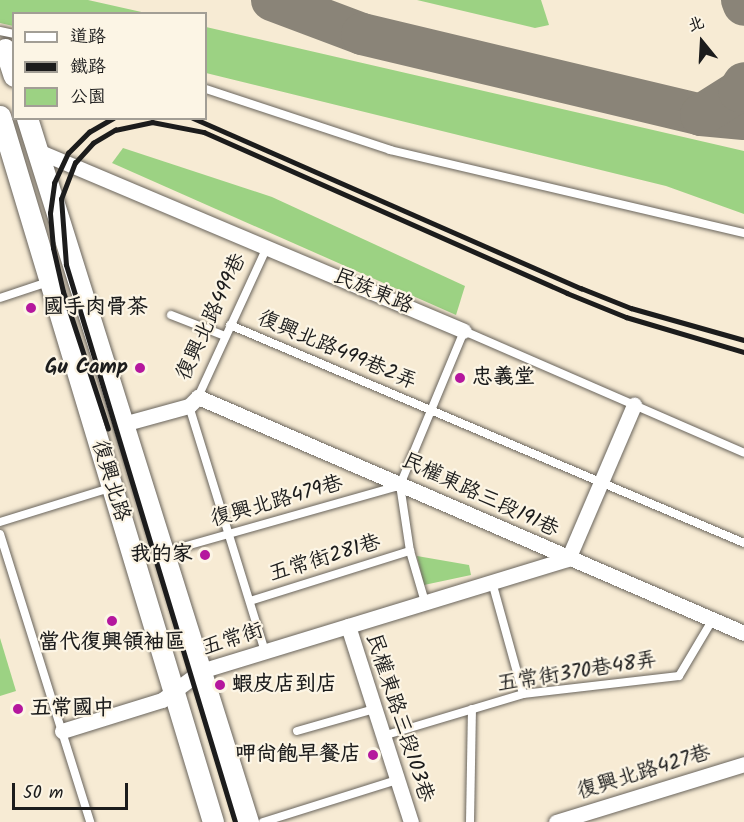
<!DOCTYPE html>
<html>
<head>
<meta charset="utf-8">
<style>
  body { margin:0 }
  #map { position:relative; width:744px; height:822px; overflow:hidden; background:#f7ebd4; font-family:Kalam,"LXGW WenKai TC",sans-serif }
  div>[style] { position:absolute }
  .green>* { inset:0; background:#9cd283 }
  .taxiway>* { height:42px; margin:-21px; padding:0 21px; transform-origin:21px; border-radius:21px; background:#8a8478 }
  .roads { filter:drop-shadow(0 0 2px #69645c) drop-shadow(0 0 2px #69645c) }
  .lane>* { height:8px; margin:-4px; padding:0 4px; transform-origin:4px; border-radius:4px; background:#fff }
  .street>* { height:15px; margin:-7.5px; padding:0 7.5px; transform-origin:7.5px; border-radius:7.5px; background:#fff }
  .secondary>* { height:21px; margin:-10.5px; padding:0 10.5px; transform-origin:10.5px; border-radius:10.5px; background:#fff }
  .rail>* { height:4.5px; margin:-2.25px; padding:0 2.25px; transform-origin:2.25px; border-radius:2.25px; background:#1c1c1c }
  .dots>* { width:16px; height:16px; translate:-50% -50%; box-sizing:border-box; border:3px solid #fcf5e5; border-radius:50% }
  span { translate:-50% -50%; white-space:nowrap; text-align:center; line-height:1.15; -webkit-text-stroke:4.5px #fcf5e5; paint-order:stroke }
  .street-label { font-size:21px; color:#1c1c1c }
  .poi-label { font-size:21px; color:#1c1c1c; font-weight:700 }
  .left { translate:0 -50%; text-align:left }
  .right { translate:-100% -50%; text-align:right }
  .legend { position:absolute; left:12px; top:12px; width:195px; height:108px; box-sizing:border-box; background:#fcf5e5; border:2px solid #a29e95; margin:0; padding:8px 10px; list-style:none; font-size:18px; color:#1c1c1c }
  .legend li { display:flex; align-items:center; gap:12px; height:30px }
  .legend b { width:30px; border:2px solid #a29e95 }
  .north { position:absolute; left:672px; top:12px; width:60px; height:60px; -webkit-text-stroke:4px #fcf5e5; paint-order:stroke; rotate:342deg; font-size:16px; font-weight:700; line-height:24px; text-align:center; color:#1c1c1c }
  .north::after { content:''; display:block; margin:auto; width:21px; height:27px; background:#1c1c1c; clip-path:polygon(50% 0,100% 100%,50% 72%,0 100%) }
  .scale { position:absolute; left:12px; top:783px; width:116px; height:27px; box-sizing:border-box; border:3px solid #1c1c1c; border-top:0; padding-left:8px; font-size:18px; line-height:21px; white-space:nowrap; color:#1c1c1c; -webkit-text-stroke:4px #fcf5e5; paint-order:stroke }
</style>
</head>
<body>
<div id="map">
  <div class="green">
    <div style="clip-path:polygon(0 0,88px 0,146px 13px,14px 14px,13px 26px,0 23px)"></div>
    <div style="clip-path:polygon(417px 0,541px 0,549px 25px,535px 28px)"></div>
    <div style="clip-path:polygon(206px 27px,744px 151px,744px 214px,666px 186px,206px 73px)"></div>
    <div style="clip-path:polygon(123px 148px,272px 197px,465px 286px,456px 315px,112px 163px)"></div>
    <div style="clip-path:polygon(417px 556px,469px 565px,471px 575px,424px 585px)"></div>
    <div style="clip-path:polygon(0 638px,16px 691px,0 696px)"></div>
  </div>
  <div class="taxiway">
    <div style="left:272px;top:0;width:96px;rotate:20.7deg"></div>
    <div style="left:362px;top:34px;width:349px;rotate:13.4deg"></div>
    <div style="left:701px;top:115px;width:43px;rotate:5.3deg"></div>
    <div style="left:742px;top:0;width:5px;rotate:68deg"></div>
    <div style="left:701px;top:115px;width:45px;rotate:-32.3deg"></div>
    <div style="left:739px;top:91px;width:9px;rotate:-58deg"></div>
  </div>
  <div class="roads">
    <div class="lane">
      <div style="left:0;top:31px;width:14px;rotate:12deg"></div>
      <div style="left:206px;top:89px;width:194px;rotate:18.3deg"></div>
      <div style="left:390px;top:150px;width:364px;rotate:13.2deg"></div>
      <div style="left:0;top:298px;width:51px;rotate:-18.4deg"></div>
      <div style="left:171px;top:315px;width:58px;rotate:21.3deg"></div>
      <div style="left:230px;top:325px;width:558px;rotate:22.98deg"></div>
      <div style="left:198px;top:397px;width:165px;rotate:-65.3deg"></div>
      <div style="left:189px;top:406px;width:257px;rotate:72.8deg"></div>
      <div style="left:0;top:522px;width:115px;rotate:-17.2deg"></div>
      <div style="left:0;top:534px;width:302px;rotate:72.6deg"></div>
      <div style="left:165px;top:552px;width:243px;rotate:-15.8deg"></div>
      <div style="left:492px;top:582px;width:116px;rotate:74.5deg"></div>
      <div style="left:250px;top:601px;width:168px;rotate:-17.4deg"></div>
      <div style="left:425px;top:602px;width:53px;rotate:-106.4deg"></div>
      <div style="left:410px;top:551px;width:67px;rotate:-98.6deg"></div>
      <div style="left:400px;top:485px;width:167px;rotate:-67.4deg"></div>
      <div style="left:464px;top:331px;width:305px;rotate:23.5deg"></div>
      <div style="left:297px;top:731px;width:80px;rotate:-15.9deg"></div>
      <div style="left:383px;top:736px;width:146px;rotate:-16.7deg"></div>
      <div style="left:523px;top:694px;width:157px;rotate:-6.6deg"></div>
      <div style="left:679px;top:676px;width:66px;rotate:-59.2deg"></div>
      <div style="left:263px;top:822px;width:140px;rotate:-17.4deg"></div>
      <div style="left:470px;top:822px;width:113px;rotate:-89deg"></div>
    </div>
    <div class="street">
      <div style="left:38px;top:151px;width:462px;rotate:22.9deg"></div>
      <div style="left:123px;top:424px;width:68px;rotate:-15.3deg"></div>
      <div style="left:189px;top:406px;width:13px;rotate:-45deg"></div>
      <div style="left:198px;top:397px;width:595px;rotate:23.38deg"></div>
      <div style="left:348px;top:626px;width:206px;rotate:72.2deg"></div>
      <div style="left:62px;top:731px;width:105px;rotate:-17.2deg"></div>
      <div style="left:162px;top:700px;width:49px;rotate:-36.6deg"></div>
      <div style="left:201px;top:671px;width:384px;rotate:-17deg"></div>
      <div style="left:568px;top:559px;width:168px;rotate:-66.8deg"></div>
      <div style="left:556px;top:822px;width:197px;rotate:-17.1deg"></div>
    </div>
    <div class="secondary">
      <div style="left:5px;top:49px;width:28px;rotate:72deg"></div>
      <div style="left:0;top:116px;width:737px;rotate:73.21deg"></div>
      <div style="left:27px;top:118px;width:738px;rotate:72.57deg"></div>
    </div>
  </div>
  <div class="rail">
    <div style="left:193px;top:118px;width:424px;rotate:23.7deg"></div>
    <div style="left:581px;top:288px;width:54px;rotate:21.8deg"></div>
    <div style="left:631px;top:308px;width:117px;rotate:15.8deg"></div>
    <div style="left:108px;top:429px;width:144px;rotate:-108.2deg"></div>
    <div style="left:63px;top:292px;width:45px;rotate:-102.8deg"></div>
    <div style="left:53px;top:248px;width:35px;rotate:-95deg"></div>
    <div style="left:50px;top:213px;width:30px;rotate:-82deg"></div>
    <div style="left:54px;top:183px;width:33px;rotate:-65deg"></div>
    <div style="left:68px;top:153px;width:30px;rotate:-45deg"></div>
    <div style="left:89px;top:132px;width:28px;rotate:-30deg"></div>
    <div style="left:235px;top:822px;width:582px;rotate:-106.88deg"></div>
    <div style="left:66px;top:265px;width:66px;rotate:-94.3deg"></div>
    <div style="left:61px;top:199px;width:39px;rotate:-69deg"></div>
    <div style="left:75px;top:163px;width:27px;rotate:-48deg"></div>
    <div style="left:93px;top:143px;width:26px;rotate:-31deg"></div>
    <div style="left:115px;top:130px;width:38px;rotate:-12deg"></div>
    <div style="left:152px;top:122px;width:53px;rotate:10.9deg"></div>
    <div style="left:204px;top:132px;width:397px;rotate:23.9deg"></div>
    <div style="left:567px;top:293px;width:64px;rotate:22.1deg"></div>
    <div style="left:626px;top:317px;width:123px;rotate:16.5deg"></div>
  </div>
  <div class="dots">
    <div style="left:31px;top:308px;background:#b5179e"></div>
    <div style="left:140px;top:368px;background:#b5179e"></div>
    <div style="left:460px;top:378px;background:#b5179e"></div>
    <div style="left:205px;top:555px;background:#b5179e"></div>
    <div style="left:112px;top:621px;background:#b5179e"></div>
    <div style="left:220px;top:685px;background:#b5179e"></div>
    <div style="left:18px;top:709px;background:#b5179e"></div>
    <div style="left:373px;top:755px;background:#b5179e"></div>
  </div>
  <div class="street-label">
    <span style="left:373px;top:292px;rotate:23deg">民族東路</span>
    <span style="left:212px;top:317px;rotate:-65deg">復興北路499巷</span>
    <span style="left:337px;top:351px;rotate:23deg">復興北路499巷2弄</span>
    <span style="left:110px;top:481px;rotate:73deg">復興北路</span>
    <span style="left:480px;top:496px;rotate:25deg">民權東路三段191巷</span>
    <span style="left:277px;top:502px;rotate:-16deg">復興北路479巷</span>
    <span style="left:325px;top:559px;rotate:-17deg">五常街281巷</span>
    <span style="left:233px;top:640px;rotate:-18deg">五常街</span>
    <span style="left:577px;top:673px;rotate:-9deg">五常街370巷48弄</span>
    <span style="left:399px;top:718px;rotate:72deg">民權東路三段103巷</span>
    <span style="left:644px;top:773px;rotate:-17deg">復興北路427巷</span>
  </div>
  <div class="poi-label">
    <span class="left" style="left:43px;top:308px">國手肉骨茶</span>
    <span class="right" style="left:128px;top:368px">Gu Camp</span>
    <span class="left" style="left:472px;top:378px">忠義堂</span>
    <span class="right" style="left:193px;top:555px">我的家</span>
    <span style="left:112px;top:643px">當代復興領袖區</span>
    <span class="left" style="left:232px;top:685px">蝦皮店到店</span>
    <span class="left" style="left:30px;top:709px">五常國中</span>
    <span class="right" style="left:361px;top:755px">呷尚飽早餐店</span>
  </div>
  <ul class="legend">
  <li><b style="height:8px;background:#fff"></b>道路</li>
  <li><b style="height:8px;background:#1c1c1c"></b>鐵路</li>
  <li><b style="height:16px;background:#9cd283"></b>公園</li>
  </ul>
  <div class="north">北</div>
  <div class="scale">50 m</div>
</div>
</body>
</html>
